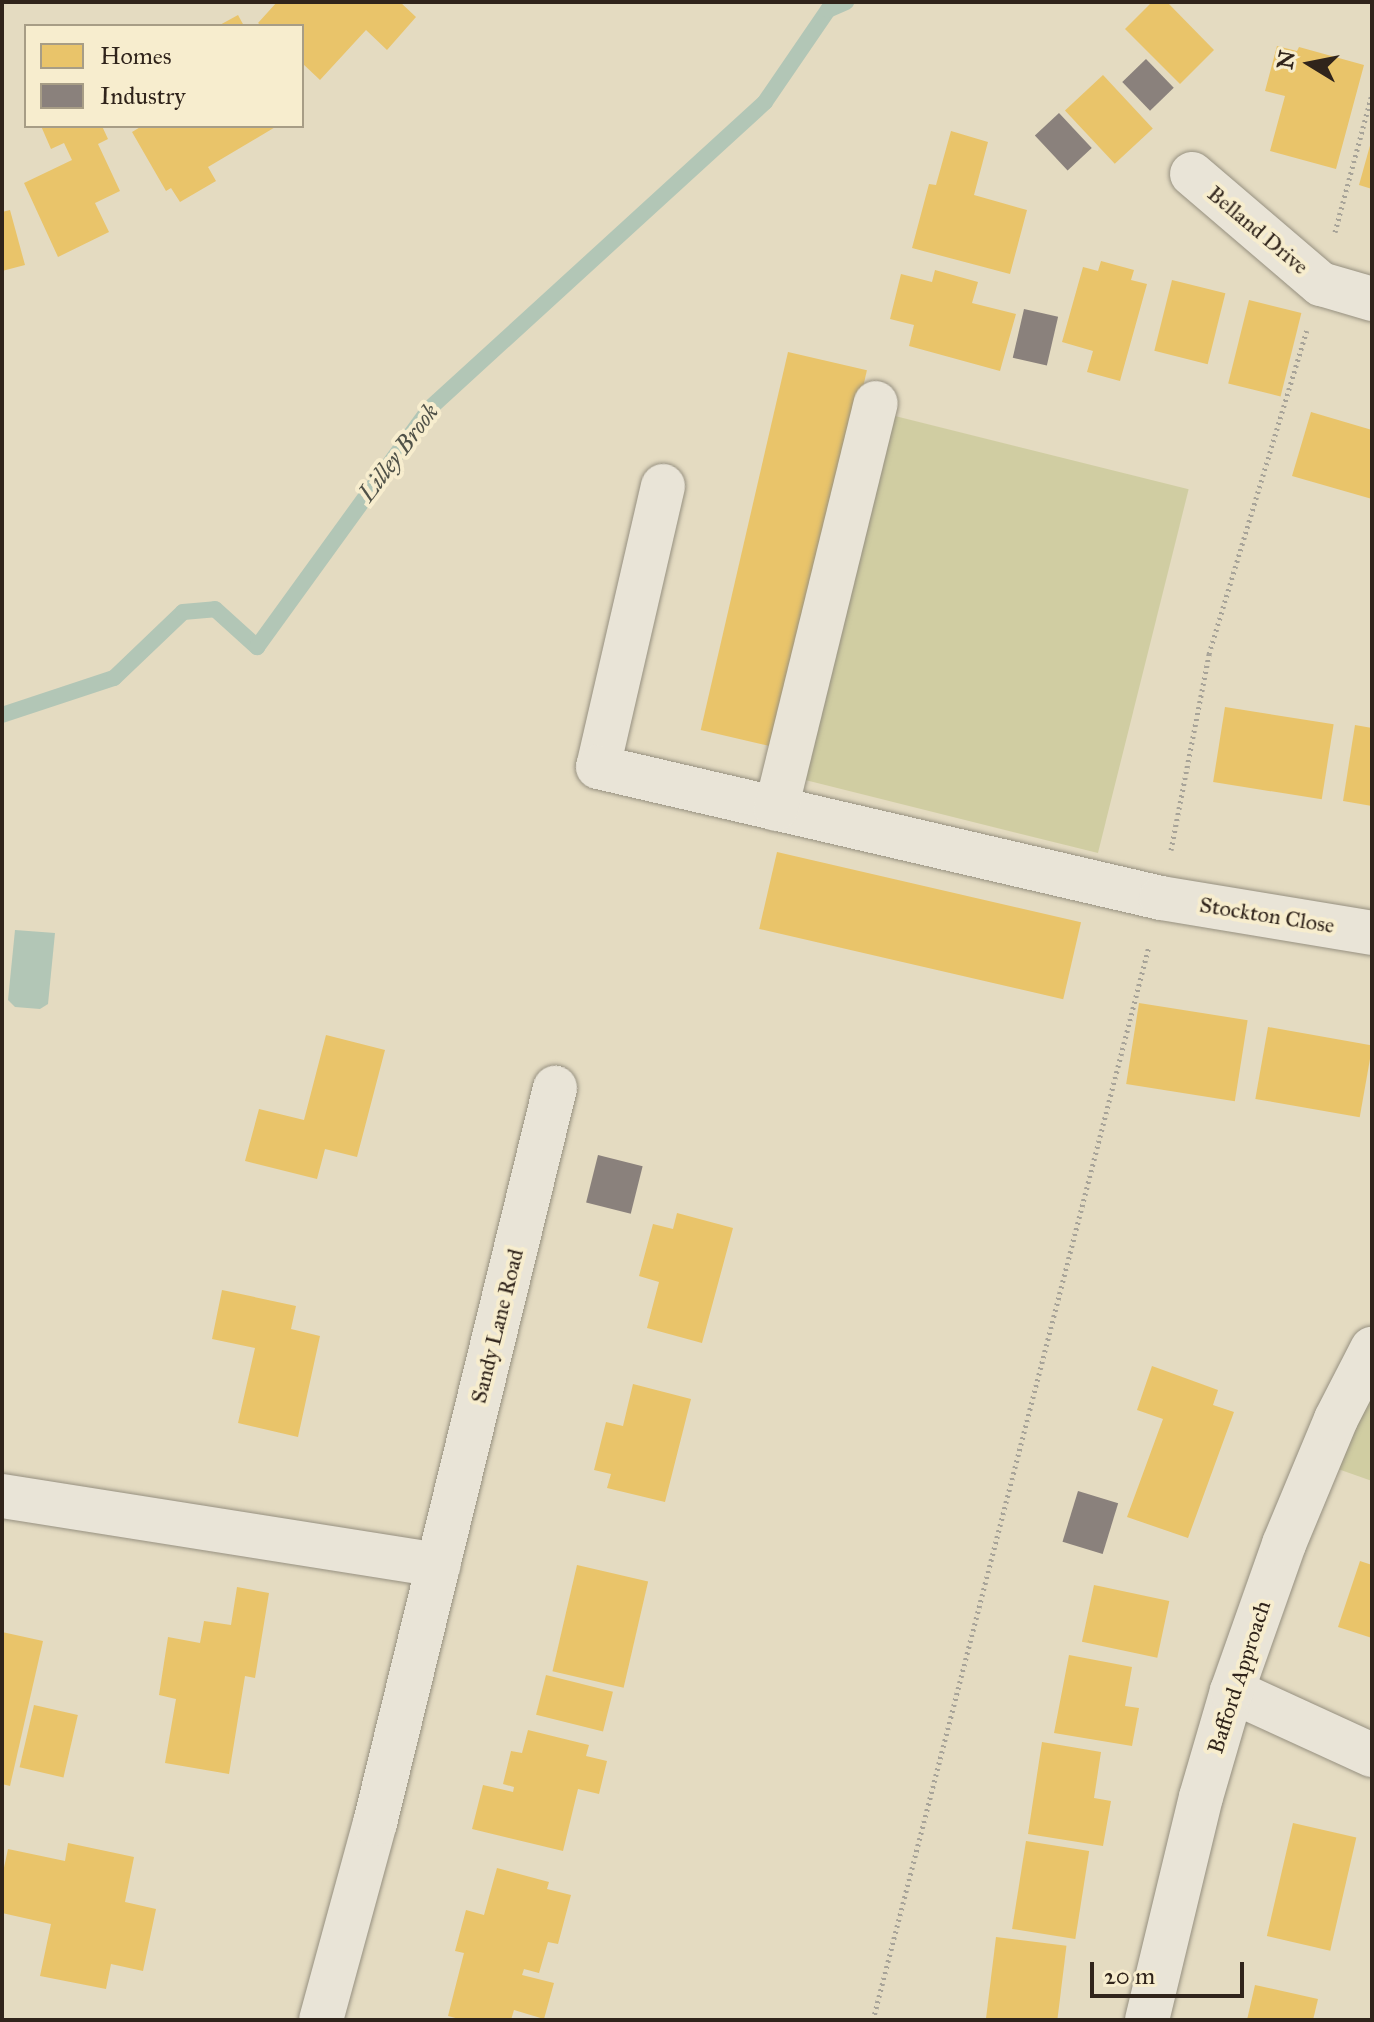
<!DOCTYPE html>
<html>
<head>
<meta charset="utf-8">
<style>
  body { margin:0 }
  #map { position:relative; width:1374px; height:2022px; overflow:hidden; background:#e4dbc1; font-family:"IM FELL Great Primer",serif }
  div>[style] { position:absolute }
  .green>* { inset:0; background:#d0cda2; transform-origin:0 0 }
  .water>* { inset:0; background:#b2c6b6 }
  .homes>* { inset:0; background:#e9c46a; transform-origin:0 0 }
  .industry>* { inset:0; background:#8a817c; transform-origin:0 0 }
  .stream>* { height:16px; margin:-8px; padding:0 8px; transform-origin:8px; border-radius:8px; background:#b2c6b6 }
  .path>* { height:5px; margin-top:-2.5px; transform-origin:0; background:repeating-linear-gradient(90deg,#a7a398 0 2px,transparent 0 6px) }
  .roads { filter:drop-shadow(0 0 2px #969080) drop-shadow(0 0 2px #969080) }
  .minor>* { height:44px; margin:-22px; padding:0 22px; transform-origin:22px; border-radius:22px; background:#e9e4d7 }
  span { translate:-50% -50%; white-space:nowrap; text-align:center; line-height:1.15; -webkit-text-stroke:8px #f7edce; paint-order:stroke }
  .street-label { font-size:22px; color:#30241b }
  .water-label { font-size:24px; color:#505248; font-style:italic }
  .frame { position:absolute; inset:0; border:4px solid #30241b; pointer-events:none }
  .legend { position:absolute; left:24px; top:24px; width:280px; height:104px; box-sizing:border-box; background:#f7edce; border:2px solid #a79d86; margin:0; padding:10px 14px; list-style:none; font-size:24px; color:#30241b }
  .legend li { display:flex; align-items:center; gap:16px; height:40px }
  .legend b { width:40px; border:2px solid #a79d86 }
  .north { position:absolute; left:1270px; top:24px; width:80px; height:80px; -webkit-text-stroke:6px #f7edce; paint-order:stroke; rotate:280deg; font-size:22px; font-weight:700; line-height:32px; text-align:center; color:#30241b }
  .north::after { content:''; display:block; margin:auto; width:28px; height:36px; background:#30241b; clip-path:polygon(50% 0,100% 100%,50% 72%,0 100%) }
  .scale { position:absolute; left:1090px; top:1962px; width:154px; height:36px; box-sizing:border-box; border:4px solid #30241b; border-top:0; padding-left:10px; font-size:24px; line-height:28px; white-space:nowrap; color:#30241b; -webkit-text-stroke:6px #f7edce; paint-order:stroke }
</style>
</head>
<body>
<div id="map">
  <div class="green">
    <div style="left:883px;top:413px;width:315px;height:375px;rotate:14deg"></div>
    <div style="clip-path:polygon(1372px 1393px,1372px 1481px,1338px 1469px)"></div>
  </div>
  <div class="water">
    <div style="clip-path:polygon(15px 930px,55px 933px,48px 1004px,40px 1009px,15px 1007px,8px 1000px)"></div>
  </div>
  <div class="homes">
    <div style="clip-path:polygon(277px 2px,400px 2px,416px 17px,387px 50px,366px 30px,320px 80px,302px 63px,302px 26px,262px 26px,258px 23px)"></div>
    <div style="clip-path:polygon(1152px 2px,1167px 2px,1214px 50px,1180px 84px,1125px 29px)"></div>
    <div style="clip-path:polygon(238px 15px,244px 26px,218px 26px)"></div>
    <div style="clip-path:polygon(1277px 46px,1297px 51px,1299px 47px,1364px 65px,1336px 169px,1270px 151px,1285px 96px,1265px 91px)"></div>
    <div style="left:1103px;top:75px;width:73px;height:52px;rotate:47deg"></div>
    <div style="clip-path:polygon(41px 126px,102px 126px,108px 139px,98px 144px,120px 191px,95px 203px,109px 232px,58px 257px,24px 183px,72px 160px,64px 143px,51px 149px)"></div>
    <div style="clip-path:polygon(142px 126px,277px 126px,208px 167px,216px 181px,180px 202px,171px 188px,166px 191px,132px 132px)"></div>
    <div style="clip-path:polygon(951px 131px,988px 142px,974px 195px,1027px 210px,1010px 274px,912px 248px,929px 184px,936px 185px)"></div>
    <div style="clip-path:polygon(1371px 142px,1372px 142px,1372px 189px,1359px 185px)"></div>
    <div style="clip-path:polygon(10px 210px,25px 265px,2px 271px,2px 212px)"></div>
    <div style="clip-path:polygon(1101px 261px,1134px 270px,1131px 280px,1147px 284px,1120px 381px,1087px 372px,1093px 351px,1062px 342px,1083px 267px,1098px 271px)"></div>
    <div style="clip-path:polygon(935px 270px,978px 282px,972px 303px,1016px 314px,1000px 371px,909px 346px,914px 325px,890px 319px,901px 274px,932px 282px)"></div>
    <div style="left:1172px;top:280px;width:55px;height:73px;rotate:14deg"></div>
    <div style="left:1249px;top:300px;width:54px;height:86px;rotate:14deg"></div>
    <div style="left:788px;top:352px;width:81px;height:388px;rotate:13deg"></div>
    <div style="clip-path:polygon(1311px 412px,1372px 430px,1372px 499px,1292px 476px)"></div>
    <div style="left:1225px;top:707px;width:110px;height:76px;rotate:9deg"></div>
    <div style="clip-path:polygon(1355px 725px,1372px 728px,1372px 806px,1343px 801px)"></div>
    <div style="left:777px;top:852px;width:312px;height:79px;rotate:13deg"></div>
    <div style="left:1139px;top:1003px;width:110px;height:82px;rotate:9deg"></div>
    <div style="left:1268px;top:1027px;width:106px;height:73px;rotate:10deg"></div>
    <div style="clip-path:polygon(326px 1035px,385px 1050px,357px 1157px,325px 1149px,317px 1179px,245px 1161px,259px 1109px,304px 1120px)"></div>
    <div style="clip-path:polygon(677px 1213px,733px 1228px,702px 1343px,647px 1328px,659px 1282px,639px 1276px,653px 1224px,673px 1229px)"></div>
    <div style="clip-path:polygon(222px 1290px,296px 1306px,291px 1329px,320px 1336px,298px 1437px,238px 1423px,255px 1348px,212px 1339px)"></div>
    <div style="clip-path:polygon(1152px 1366px,1218px 1390px,1213px 1405px,1234px 1412px,1188px 1538px,1127px 1517px,1163px 1419px,1137px 1410px)"></div>
    <div style="clip-path:polygon(633px 1384px,691px 1399px,665px 1502px,607px 1488px,611px 1474px,594px 1470px,606px 1422px,623px 1426px)"></div>
    <div style="clip-path:polygon(1360px 1561px,1372px 1565px,1372px 1638px,1338px 1627px)"></div>
    <div style="left:577px;top:1565px;width:73px;height:109px;rotate:13deg"></div>
    <div style="left:1094px;top:1585px;width:77px;height:58px;rotate:12deg"></div>
    <div style="clip-path:polygon(237px 1587px,269px 1593px,255px 1678px,245px 1676px,229px 1774px,165px 1763px,176px 1699px,159px 1695px,168px 1637px,200px 1643px,204px 1621px,231px 1625px)"></div>
    <div style="clip-path:polygon(2px 1632px,43px 1641px,10px 1786px,2px 1784px)"></div>
    <div style="clip-path:polygon(1069px 1655px,1132px 1667px,1125px 1706px,1139px 1708px,1132px 1746px,1054px 1733px)"></div>
    <div style="left:546px;top:1675px;width:69px;height:41px;rotate:14deg"></div>
    <div style="left:34px;top:1705px;width:45px;height:64px;rotate:13deg"></div>
    <div style="clip-path:polygon(528px 1730px,589px 1745px,586px 1756px,607px 1761px,599px 1794px,578px 1789px,563px 1851px,472px 1829px,483px 1785px,513px 1792px,514px 1787px,503px 1784px,511px 1751px,522px 1753px)"></div>
    <div style="clip-path:polygon(1042px 1742px,1101px 1752px,1094px 1798px,1111px 1801px,1103px 1846px,1028px 1834px)"></div>
    <div style="left:1293px;top:1823px;width:65px;height:116px;rotate:13deg"></div>
    <div style="left:1026px;top:1841px;width:64px;height:89px;rotate:9deg"></div>
    <div style="clip-path:polygon(68px 1843px,134px 1857px,125px 1902px,156px 1909px,143px 1971px,111px 1964px,106px 1989px,40px 1976px,51px 1924px,2px 1913px,2px 1877px,8px 1849px,65px 1861px)"></div>
    <div style="clip-path:polygon(497px 1868px,549px 1882px,547px 1889px,571px 1895px,558px 1944px,548px 1942px,539px 1973px,524px 1969px,522px 1975px,554px 1983px,544px 2019px,514px 2010px,511px 2020px,463px 2020px,448px 2016px,464px 1953px,455px 1951px,466px 1910px,484px 1915px)"></div>
    <div style="left:996px;top:1937px;width:71px;height:83px;rotate:7deg"></div>
    <div style="clip-path:polygon(1255px 1985px,1318px 1999px,1313px 2020px,1247px 2020px)"></div>
  </div>
  <div class="industry">
    <div style="left:1146px;top:59px;width:40px;height:33px;rotate:46deg"></div>
    <div style="left:1059px;top:113px;width:48px;height:33px;rotate:47deg"></div>
    <div style="left:1024px;top:309px;width:35px;height:50px;rotate:13deg"></div>
    <div style="left:598px;top:1155px;width:46px;height:49px;rotate:14deg"></div>
    <div style="left:1078px;top:1491px;width:42px;height:53px;rotate:17deg"></div>
  </div>
  <div class="stream">
    <div style="left:2px;top:715px;width:118px;rotate:-18.3deg"></div>
    <div style="left:114px;top:678px;width:95px;rotate:-43.7deg"></div>
    <div style="left:183px;top:612px;width:32px;rotate:-5deg"></div>
    <div style="left:215px;top:609px;width:57px;rotate:42.1deg"></div>
    <div style="left:257px;top:647px;width:294px;rotate:-54.1deg"></div>
    <div style="left:429px;top:409px;width:455px;rotate:-42.4deg"></div>
    <div style="left:765px;top:102px;width:112px;rotate:-55.6deg"></div>
    <div style="left:828px;top:10px;width:20px;rotate:-24deg"></div>
  </div>
  <div class="path">
    <div style="left:1335px;top:232px;width:143px;rotate:-75deg"></div>
    <div style="left:1171px;top:850px;width:200px;rotate:-79deg"></div>
    <div style="left:1209px;top:654px;width:338px;rotate:-73.2deg"></div>
    <div style="left:873px;top:2020px;width:1109px;rotate:-75.59deg"></div>
  </div>
  <div class="roads">
    <div class="minor">
      <div style="left:1192px;top:174px;width:170px;rotate:40.5deg"></div>
      <div style="left:1321px;top:284px;width:53px;rotate:16.4deg"></div>
      <div style="left:663px;top:486px;width:288px;rotate:103deg"></div>
      <div style="left:598px;top:767px;width:578px;rotate:13.1deg"></div>
      <div style="left:1161px;top:898px;width:214px;rotate:9.4deg"></div>
      <div style="left:776px;top:809px;width:418px;rotate:-76.2deg"></div>
      <div style="left:2px;top:1496px;width:442px;rotate:9deg"></div>
      <div style="left:1232px;top:1691px;width:154px;rotate:24.6deg"></div>
      <div style="left:321px;top:2020px;width:204px;rotate:-74.7deg"></div>
      <div style="left:375px;top:1823px;width:757px;rotate:-76.24deg"></div>
      <div style="left:1147px;top:2020px;width:229px;rotate:-76.4deg"></div>
      <div style="left:1201px;top:1797px;width:110px;rotate:-73.7deg"></div>
      <div style="left:1232px;top:1691px;width:156px;rotate:-70.5deg"></div>
      <div style="left:1284px;top:1544px;width:135px;rotate:-67.4deg"></div>
      <div style="left:1336px;top:1419px;width:79px;rotate:-62.8deg"></div>
    </div>
  </div>
  <div class="street-label">
    <span style="left:1258px;top:230px;rotate:40deg">Belland Drive</span>
    <span style="left:1267px;top:915px;rotate:9deg">Stockton Close</span>
    <span style="left:497px;top:1326px;rotate:-76deg">Sandy Lane Road</span>
    <span style="left:1239px;top:1677px;rotate:-72deg">Bafford Approach</span>
  </div>
  <div class="water-label">
    <span style="left:399px;top:453px;rotate:-53deg">Lilley Brook</span>
  </div>
  <div class="frame"></div>
  <ul class="legend">
  <li><b style="height:22px;background:#e9c46a"></b>Homes</li>
  <li><b style="height:22px;background:#8a817c"></b>Industry</li>
  </ul>
  <div class="north">N</div>
  <div class="scale">20 m</div>
</div>
</body>
</html>
